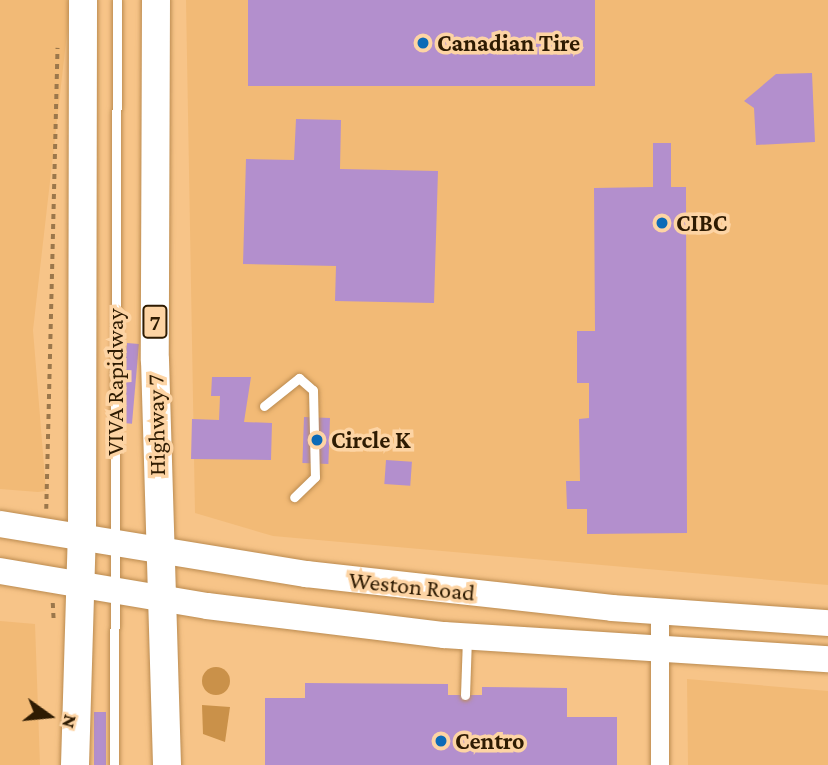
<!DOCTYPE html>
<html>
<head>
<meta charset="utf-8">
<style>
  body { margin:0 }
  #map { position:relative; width:828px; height:765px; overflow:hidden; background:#f7c488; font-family:"Crimson Pro",serif }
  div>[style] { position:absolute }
  .built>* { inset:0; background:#f2ba76 }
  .green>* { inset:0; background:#ca9149 }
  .round { border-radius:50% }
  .building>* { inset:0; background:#b38fcd; transform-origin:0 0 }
  .path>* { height:3.5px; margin-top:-1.75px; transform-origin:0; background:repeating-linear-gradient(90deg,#9b774b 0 5px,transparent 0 10px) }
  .roads { filter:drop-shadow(0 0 2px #bb8b50) drop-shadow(0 0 2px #bb8b50) }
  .lane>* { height:9px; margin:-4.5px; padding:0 4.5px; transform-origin:4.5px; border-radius:4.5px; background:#fff }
  .street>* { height:18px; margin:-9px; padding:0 9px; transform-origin:9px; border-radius:9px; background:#fff }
  .secondary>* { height:26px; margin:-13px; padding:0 13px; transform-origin:13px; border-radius:13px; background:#fff }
  .primary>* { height:28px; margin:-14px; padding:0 14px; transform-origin:14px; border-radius:14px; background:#fff }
  .dots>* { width:19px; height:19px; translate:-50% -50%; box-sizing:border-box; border:4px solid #fdd4a4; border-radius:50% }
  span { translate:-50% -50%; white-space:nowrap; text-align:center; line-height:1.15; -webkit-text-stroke:7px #fdd4a4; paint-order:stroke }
  .shield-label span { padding:2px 5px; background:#fdd4a4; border:2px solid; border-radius:5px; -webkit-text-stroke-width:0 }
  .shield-label { font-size:23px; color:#2e1b02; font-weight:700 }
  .poi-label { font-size:24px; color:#2e1b02; font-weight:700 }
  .left { translate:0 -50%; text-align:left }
  .street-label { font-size:24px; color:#2e1b02 }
  .north { position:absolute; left:14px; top:681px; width:70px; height:70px; -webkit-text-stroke:5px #fdd4a4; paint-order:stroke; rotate:105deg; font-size:19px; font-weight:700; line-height:28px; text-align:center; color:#2e1b02 }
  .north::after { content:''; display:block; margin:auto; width:24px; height:32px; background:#2e1b02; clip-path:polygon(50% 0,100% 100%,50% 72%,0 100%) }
</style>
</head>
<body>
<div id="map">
  <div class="built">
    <div style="clip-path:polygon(0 0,67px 0,70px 7px,33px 330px,46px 491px,38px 492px,0 489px)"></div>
    <div style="clip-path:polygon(186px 0,828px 0,828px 585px,273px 536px,195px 513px)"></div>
    <div style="clip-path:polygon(0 621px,35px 624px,40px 765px,0 765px)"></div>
    <div style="clip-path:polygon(687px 679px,828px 691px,828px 765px,688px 765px)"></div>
  </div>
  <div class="green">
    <div class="round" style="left:202px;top:667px;width:28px;height:28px"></div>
    <div style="clip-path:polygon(202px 705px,230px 707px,225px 742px,203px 734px)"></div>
  </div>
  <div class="building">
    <div style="left:248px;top:0;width:347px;height:86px"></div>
    <div style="clip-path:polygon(812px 73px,815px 142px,756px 145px,754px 108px,744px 101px,776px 74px)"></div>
    <div style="clip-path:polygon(296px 119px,341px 120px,340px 169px,438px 171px,434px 303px,335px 301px,336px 266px,243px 264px,246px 159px,294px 160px)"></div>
    <div style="clip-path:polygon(653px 143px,671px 143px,671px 187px,686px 187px,687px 533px,587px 534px,587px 509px,567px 509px,566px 481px,580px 481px,579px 419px,589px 418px,589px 383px,577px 383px,577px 331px,595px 331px,594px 188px,653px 187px)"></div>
    <div style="left:127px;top:343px;width:12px;height:80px;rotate:5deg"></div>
    <div style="clip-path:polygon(212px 377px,251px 377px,244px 422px,272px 423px,271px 460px,191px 459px,192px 419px,219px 420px,220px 396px,211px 396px)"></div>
    <div style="left:304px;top:417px;width:26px;height:46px;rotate:2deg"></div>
    <div style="left:386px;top:460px;width:26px;height:24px;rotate:4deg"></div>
    <div style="clip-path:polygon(305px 683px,448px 684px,448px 695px,482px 695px,482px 687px,567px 688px,567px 717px,617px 717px,617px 765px,265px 765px,265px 698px,305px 698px)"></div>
    <div style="left:94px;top:712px;width:12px;height:53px"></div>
  </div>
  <div class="path">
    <div style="left:46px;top:509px;width:461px;rotate:-88.6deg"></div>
    <div style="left:53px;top:603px;width:17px;rotate:87deg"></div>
  </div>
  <div class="roads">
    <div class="lane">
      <div style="left:264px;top:406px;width:45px;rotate:-38.7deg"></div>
      <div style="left:299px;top:378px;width:18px;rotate:41deg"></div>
      <div style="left:313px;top:390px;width:87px;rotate:88.7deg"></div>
      <div style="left:315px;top:477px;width:29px;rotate:136deg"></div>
      <div style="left:465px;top:695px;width:56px;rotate:-88deg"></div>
      <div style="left:114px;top:765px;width:765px;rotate:-89.78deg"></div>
    </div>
    <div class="street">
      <div style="left:660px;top:611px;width:154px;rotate:90deg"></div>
    </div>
    <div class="secondary">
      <div style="left:0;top:524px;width:310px;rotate:9.3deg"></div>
      <div style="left:306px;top:574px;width:308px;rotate:6.3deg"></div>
      <div style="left:612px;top:608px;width:217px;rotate:4deg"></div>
      <div style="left:0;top:571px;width:210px;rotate:9.6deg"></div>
      <div style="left:207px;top:606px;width:239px;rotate:7deg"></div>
      <div style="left:444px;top:635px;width:385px;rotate:3.6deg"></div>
    </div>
    <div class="primary">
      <div style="left:156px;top:0;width:360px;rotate:90.2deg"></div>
      <div style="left:155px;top:360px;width:405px;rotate:88.3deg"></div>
      <div style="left:75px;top:765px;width:232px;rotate:-88.3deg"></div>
      <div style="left:82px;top:533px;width:533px;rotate:-89.89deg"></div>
    </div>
  </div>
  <div class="dots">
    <div style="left:423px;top:43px;background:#0b6ab7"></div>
    <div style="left:662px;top:223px;background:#0b6ab7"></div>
    <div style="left:317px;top:440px;background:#0b6ab7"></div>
    <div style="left:441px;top:741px;background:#0b6ab7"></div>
  </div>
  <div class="shield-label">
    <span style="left:155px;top:322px">7</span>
  </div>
  <div class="poi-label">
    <span class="left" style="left:437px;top:43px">Canadian Tire</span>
    <span class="left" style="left:676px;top:223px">CIBC</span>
    <span class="left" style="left:331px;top:440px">Circle K</span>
    <span class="left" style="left:455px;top:741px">Centro</span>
  </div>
  <div class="street-label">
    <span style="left:115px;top:382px;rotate:-90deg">VIVA Rapidway</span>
    <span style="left:156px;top:425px;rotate:-91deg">Highway 7</span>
    <span style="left:412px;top:586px;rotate:6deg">Weston Road</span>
  </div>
  <div class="north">N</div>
</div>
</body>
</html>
